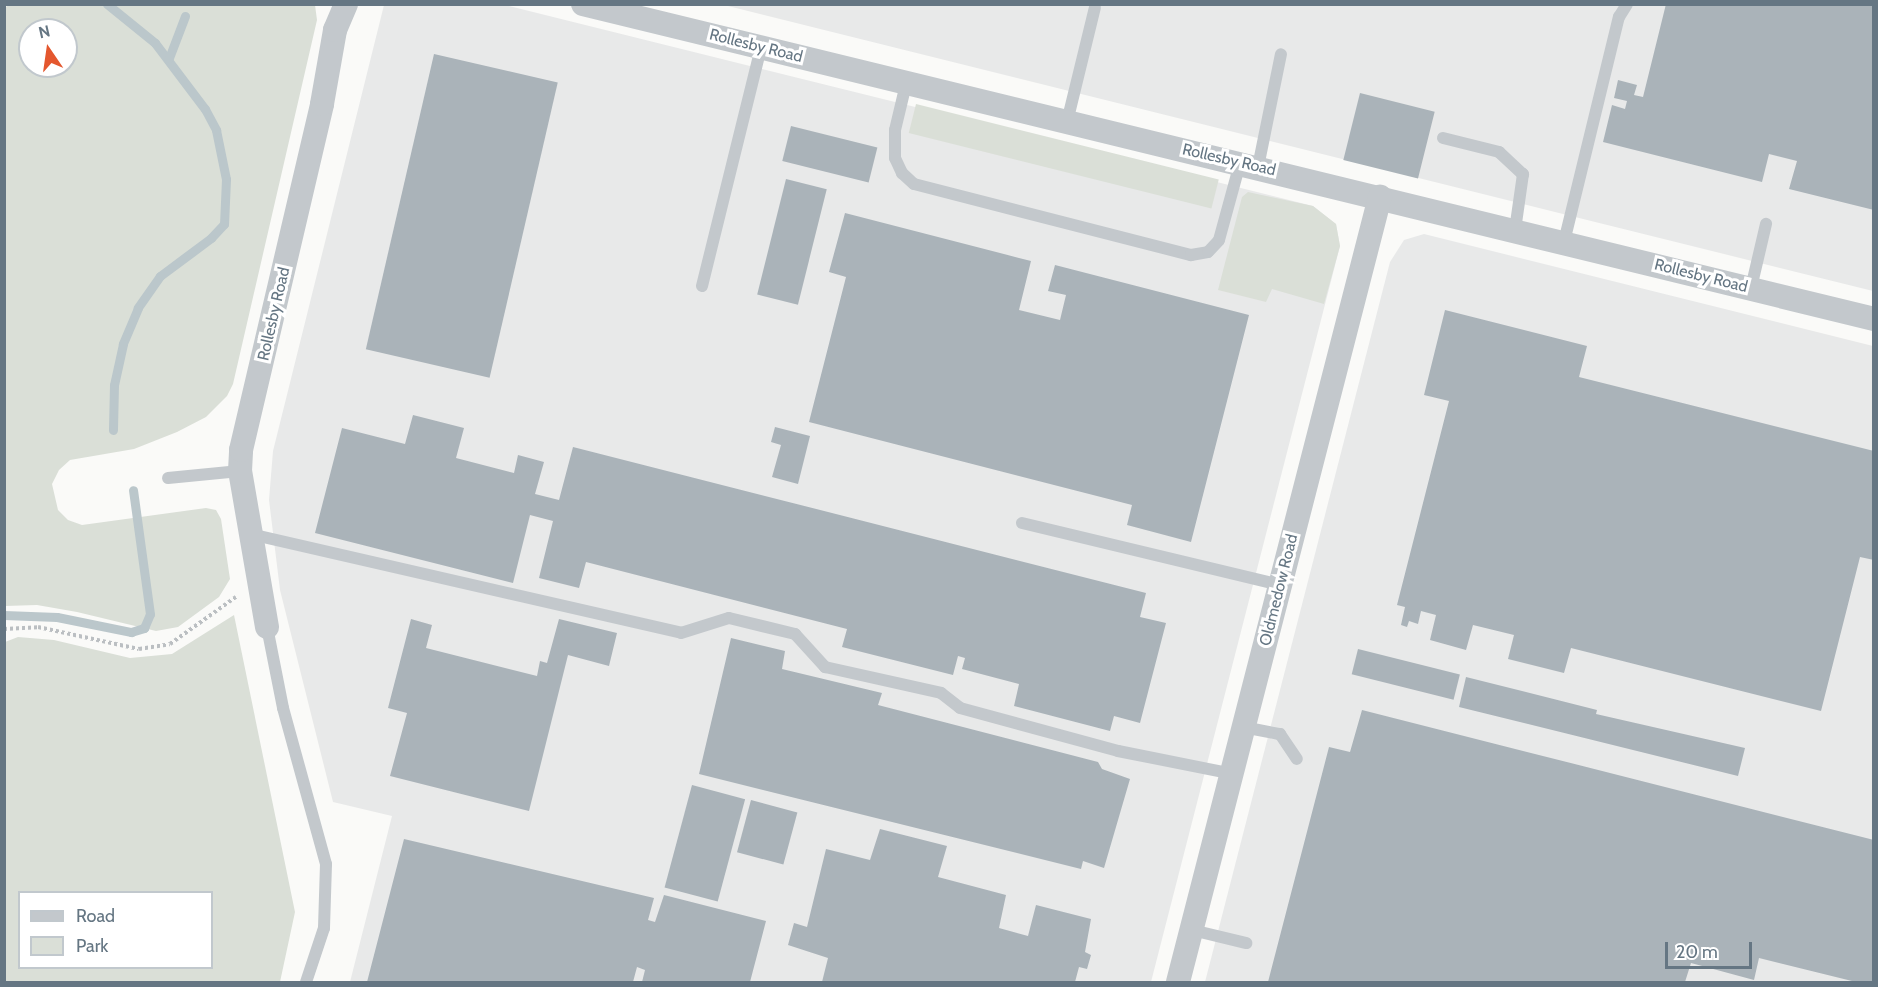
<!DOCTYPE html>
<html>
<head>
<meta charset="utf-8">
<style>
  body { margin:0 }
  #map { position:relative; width:1878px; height:987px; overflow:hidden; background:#fafaf8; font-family:Cabin,sans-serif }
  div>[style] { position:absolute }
  .built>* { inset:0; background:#e8e9e9 }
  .green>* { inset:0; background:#dadfd7; transform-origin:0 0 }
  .stream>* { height:9px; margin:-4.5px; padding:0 4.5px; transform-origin:4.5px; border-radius:4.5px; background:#bbc7cb }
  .building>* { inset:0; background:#aab3b9; transform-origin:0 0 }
  .path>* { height:4px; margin-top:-2px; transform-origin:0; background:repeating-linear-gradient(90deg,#bbbfc2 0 3px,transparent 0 6px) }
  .service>* { height:12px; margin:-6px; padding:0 6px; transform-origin:6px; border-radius:6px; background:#c3c8cc }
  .minor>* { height:24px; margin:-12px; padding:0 12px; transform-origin:12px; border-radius:12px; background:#c3c8cc }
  span { translate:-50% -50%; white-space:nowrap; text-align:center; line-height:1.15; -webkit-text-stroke:6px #fff; paint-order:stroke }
  .street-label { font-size:16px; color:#657683 }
  .frame { position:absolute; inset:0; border:6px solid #657683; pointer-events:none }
  .legend { position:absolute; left:18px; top:891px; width:195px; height:78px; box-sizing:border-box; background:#fff; border:2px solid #c1c8cd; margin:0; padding:8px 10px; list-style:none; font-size:18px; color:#657683 }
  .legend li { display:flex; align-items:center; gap:12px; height:30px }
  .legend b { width:30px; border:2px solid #c1c8cd }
  .north { position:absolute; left:18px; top:18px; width:60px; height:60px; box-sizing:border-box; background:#fff; border:2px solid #c1c8cd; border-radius:50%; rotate:347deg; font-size:16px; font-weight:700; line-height:24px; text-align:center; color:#657683 }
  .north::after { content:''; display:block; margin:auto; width:21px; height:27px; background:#e4572e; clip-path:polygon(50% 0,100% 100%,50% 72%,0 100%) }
  .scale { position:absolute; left:1665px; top:942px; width:87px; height:27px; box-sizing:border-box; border:3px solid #657683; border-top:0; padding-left:8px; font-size:18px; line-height:21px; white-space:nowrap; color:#657683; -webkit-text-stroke:4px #fff; paint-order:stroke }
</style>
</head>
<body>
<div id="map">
  <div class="built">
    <div style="clip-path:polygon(384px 5px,505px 5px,1313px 206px,1336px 224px,1340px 246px,1151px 982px,350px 982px,392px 816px,333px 802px,280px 590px,269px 500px,273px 451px)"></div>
    <div style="clip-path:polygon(724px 5px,1873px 5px,1873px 291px,1555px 212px)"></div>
    <div style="clip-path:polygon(1424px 234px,1873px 346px,1873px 982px,1205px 982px,1390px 262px,1404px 240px)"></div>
  </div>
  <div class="green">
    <div style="clip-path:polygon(evenodd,9px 5px,315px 5px,317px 20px,233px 384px,227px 396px,206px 417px,177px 432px,134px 449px,70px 460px,59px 470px,52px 484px,58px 510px,68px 520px,82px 525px,206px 508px,216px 510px,221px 519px,230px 579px,219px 597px,178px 627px,156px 631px,77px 612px,37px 605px,5px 606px,4px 8px,9px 5px,30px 30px,66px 30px,66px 66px,30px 66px,30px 30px)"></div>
    <div style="left:916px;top:104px;width:312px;height:30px;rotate:14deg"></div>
    <div style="clip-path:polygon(1248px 192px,1313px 206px,1336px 224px,1340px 246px,1324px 304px,1272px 289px,1266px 302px,1218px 290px,1242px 197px)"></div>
    <div style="clip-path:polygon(evenodd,234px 615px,295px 912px,280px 982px,5px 982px,5px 642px,18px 637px,54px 640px,130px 658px,172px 654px,234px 615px,20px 892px,212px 892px,212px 968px,20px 968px,20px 892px)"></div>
  </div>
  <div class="stream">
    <div style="left:107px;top:4px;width:62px;rotate:39.1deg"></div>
    <div style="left:155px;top:43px;width:83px;rotate:52.9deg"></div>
    <div style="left:205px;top:109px;width:24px;rotate:62deg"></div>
    <div style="left:216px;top:130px;width:50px;rotate:78.5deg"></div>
    <div style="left:226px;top:179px;width:45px;rotate:92.5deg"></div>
    <div style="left:224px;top:224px;width:19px;rotate:133deg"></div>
    <div style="left:211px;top:238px;width:64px;rotate:143.3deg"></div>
    <div style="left:160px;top:276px;width:39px;rotate:125deg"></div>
    <div style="left:138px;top:308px;width:39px;rotate:113deg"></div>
    <div style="left:123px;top:344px;width:42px;rotate:102.4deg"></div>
    <div style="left:114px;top:385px;width:45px;rotate:91.3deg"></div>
    <div style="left:169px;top:58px;width:45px;rotate:-69.1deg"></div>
    <div style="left:4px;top:615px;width:53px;rotate:2.2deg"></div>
    <div style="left:57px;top:617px;width:76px;rotate:11.5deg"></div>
    <div style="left:131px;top:632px;width:14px;rotate:-17deg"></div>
    <div style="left:144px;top:628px;width:15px;rotate:-67deg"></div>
    <div style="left:150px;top:614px;width:125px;rotate:-97.8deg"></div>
  </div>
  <div class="building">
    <div style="clip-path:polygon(1666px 4px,1874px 4px,1874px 210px,1789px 189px,1797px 161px,1769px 154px,1762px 182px,1603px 142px,1612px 105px,1625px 109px,1627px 101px,1614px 98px,1618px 80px,1637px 85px,1634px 95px,1643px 97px)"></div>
    <div style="left:434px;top:54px;width:127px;height:303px;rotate:13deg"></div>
    <div style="left:1360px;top:93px;width:77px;height:69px;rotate:14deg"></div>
    <div style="left:791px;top:126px;width:89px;height:36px;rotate:14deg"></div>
    <div style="left:786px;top:179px;width:42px;height:119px;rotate:14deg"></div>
    <div style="clip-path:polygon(845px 213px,1031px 261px,1019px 310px,1060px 320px,1066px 295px,1048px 291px,1055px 265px,1249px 315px,1191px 542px,1127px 525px,1132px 505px,809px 422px,846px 277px,829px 272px)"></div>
    <div style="clip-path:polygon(1445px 310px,1587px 346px,1579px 377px,1874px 451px,1874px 560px,1860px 557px,1821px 711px,1571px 648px,1564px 673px,1508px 659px,1514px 635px,1473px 625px,1466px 650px,1430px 640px,1436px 615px,1421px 611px,1418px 624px,1409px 621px,1407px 627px,1401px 625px,1405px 607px,1397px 605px,1449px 401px,1424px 395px)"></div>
    <div style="clip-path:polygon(413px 415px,464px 428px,456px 458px,514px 473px,518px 455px,544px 462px,535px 494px,559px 500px,573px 447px,1146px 593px,1140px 617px,1166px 623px,1140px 723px,1114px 716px,1110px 731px,1014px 706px,1019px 684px,962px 669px,965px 658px,958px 656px,953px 675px,842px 647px,847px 629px,586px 562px,579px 588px,539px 578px,553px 521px,530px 515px,513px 583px,315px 533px,342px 428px,405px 444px)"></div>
    <div style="clip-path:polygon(775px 427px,810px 436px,798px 484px,772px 477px,781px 445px,771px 442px)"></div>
    <div style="clip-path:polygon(411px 619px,432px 625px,426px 648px,537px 676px,540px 661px,547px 663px,559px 619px,617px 633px,609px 666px,568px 655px,529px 811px,390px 776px,407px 713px,388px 708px)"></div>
    <div style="clip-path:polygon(731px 638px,785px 651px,782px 669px,882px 693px,878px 705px,1098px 762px,1102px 769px,1130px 779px,1104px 868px,1083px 861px,1081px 869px,699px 774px)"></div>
    <div style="left:1358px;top:649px;width:105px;height:26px;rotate:14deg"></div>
    <div style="clip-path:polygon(1466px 677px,1597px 710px,1596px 714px,1745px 748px,1738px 776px,1459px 707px)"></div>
    <div style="clip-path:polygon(1362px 710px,1874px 840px,1874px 982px,1856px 982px,1759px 958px,1754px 980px,1691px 963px,1685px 982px,1268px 982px,1329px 747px,1350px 752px)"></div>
    <div style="left:692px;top:785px;width:55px;height:106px;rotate:15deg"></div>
    <div style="left:751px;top:800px;width:48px;height:54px;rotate:15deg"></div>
    <div style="clip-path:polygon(880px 829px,947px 846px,938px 877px,1006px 895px,999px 928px,1028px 936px,1036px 905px,1091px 919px,1085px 952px,1091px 955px,1087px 969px,1079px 967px,1075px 982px,822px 982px,828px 958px,788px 945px,794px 923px,807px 927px,826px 849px,870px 860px)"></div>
    <div style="clip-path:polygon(404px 839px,654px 898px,648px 920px,655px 922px,664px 895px,766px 921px,750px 982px,642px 982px,645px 970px,637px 967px,633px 982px,367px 982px)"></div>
  </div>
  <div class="path">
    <div style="left:4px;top:629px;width:34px;rotate:-3deg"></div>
    <div style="left:38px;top:627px;width:103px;rotate:12.3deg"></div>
    <div style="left:139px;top:649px;width:31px;rotate:-9deg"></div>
    <div style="left:170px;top:644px;width:81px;rotate:-35.5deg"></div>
  </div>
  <div class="service">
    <div style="left:906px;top:84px;width:47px;rotate:103.4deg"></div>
    <div style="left:895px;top:130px;width:28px;rotate:90deg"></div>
    <div style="left:895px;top:158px;width:17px;rotate:65deg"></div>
    <div style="left:902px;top:173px;width:16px;rotate:43deg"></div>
    <div style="left:914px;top:184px;width:286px;rotate:14.4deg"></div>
    <div style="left:1191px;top:255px;width:17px;rotate:-10deg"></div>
    <div style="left:1208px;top:252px;width:16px;rotate:-47deg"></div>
    <div style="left:1219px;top:240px;width:80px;rotate:-74.7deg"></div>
    <div style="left:1067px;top:122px;width:118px;rotate:-76.3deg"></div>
    <div style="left:1443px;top:138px;width:58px;rotate:14deg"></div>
    <div style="left:1499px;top:152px;width:33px;rotate:43deg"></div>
    <div style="left:1523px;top:174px;width:57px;rotate:98.1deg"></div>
    <div style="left:1258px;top:167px;width:115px;rotate:-78.5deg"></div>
    <div style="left:1564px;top:242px;width:232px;rotate:-76.3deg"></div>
    <div style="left:1619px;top:17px;width:15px;rotate:-58deg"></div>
    <div style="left:702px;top:286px;width:246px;rotate:-76.1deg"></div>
    <div style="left:1751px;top:288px;width:66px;rotate:-76.8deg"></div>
    <div style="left:168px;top:478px;width:72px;rotate:-5.6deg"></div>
    <div style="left:1022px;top:523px;width:265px;rotate:13.5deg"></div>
    <div style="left:250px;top:534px;width:442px;rotate:12.9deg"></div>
    <div style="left:681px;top:633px;width:50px;rotate:-17.4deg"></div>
    <div style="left:729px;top:618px;width:68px;rotate:13.6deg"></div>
    <div style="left:795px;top:634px;width:45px;rotate:47.7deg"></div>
    <div style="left:825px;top:667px;width:119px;rotate:12.6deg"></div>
    <div style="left:941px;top:693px;width:24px;rotate:38deg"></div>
    <div style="left:960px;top:708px;width:164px;rotate:15.2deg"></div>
    <div style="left:1118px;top:751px;width:117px;rotate:11.3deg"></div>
    <div style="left:267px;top:627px;width:83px;rotate:78.8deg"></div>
    <div style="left:283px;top:708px;width:162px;rotate:74.6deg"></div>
    <div style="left:326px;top:864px;width:64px;rotate:91.8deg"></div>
    <div style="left:324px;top:928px;width:57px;rotate:108.4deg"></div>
    <div style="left:1243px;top:727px;width:38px;rotate:11deg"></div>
    <div style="left:1280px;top:734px;width:30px;rotate:56deg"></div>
    <div style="left:1192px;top:930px;width:56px;rotate:13.5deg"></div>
  </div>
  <div class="minor">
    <div style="left:583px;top:4px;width:1329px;rotate:13.71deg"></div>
    <div style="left:267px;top:627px;width:158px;rotate:-99.8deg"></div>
    <div style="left:240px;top:471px;width:21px;rotate:-87deg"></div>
    <div style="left:241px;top:450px;width:355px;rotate:-76.8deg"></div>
    <div style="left:322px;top:104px;width:75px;rotate:-80deg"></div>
    <div style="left:335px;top:30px;width:28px;rotate:-67deg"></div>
    <div style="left:1178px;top:982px;width:811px;rotate:-75.57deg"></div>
  </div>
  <div class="street-label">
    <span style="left:756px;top:46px;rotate:14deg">Rollesby Road</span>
    <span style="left:1229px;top:160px;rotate:13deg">Rollesby Road</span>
    <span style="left:1701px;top:276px;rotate:14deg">Rollesby Road</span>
    <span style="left:274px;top:314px;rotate:-77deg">Rollesby Road</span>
    <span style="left:1279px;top:590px;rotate:-76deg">Oldmedow Road</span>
  </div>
  <div class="frame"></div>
  <ul class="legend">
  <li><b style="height:8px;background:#c3c8cc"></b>Road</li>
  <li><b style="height:16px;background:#dadfd7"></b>Park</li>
  </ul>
  <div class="north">N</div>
  <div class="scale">20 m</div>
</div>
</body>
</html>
